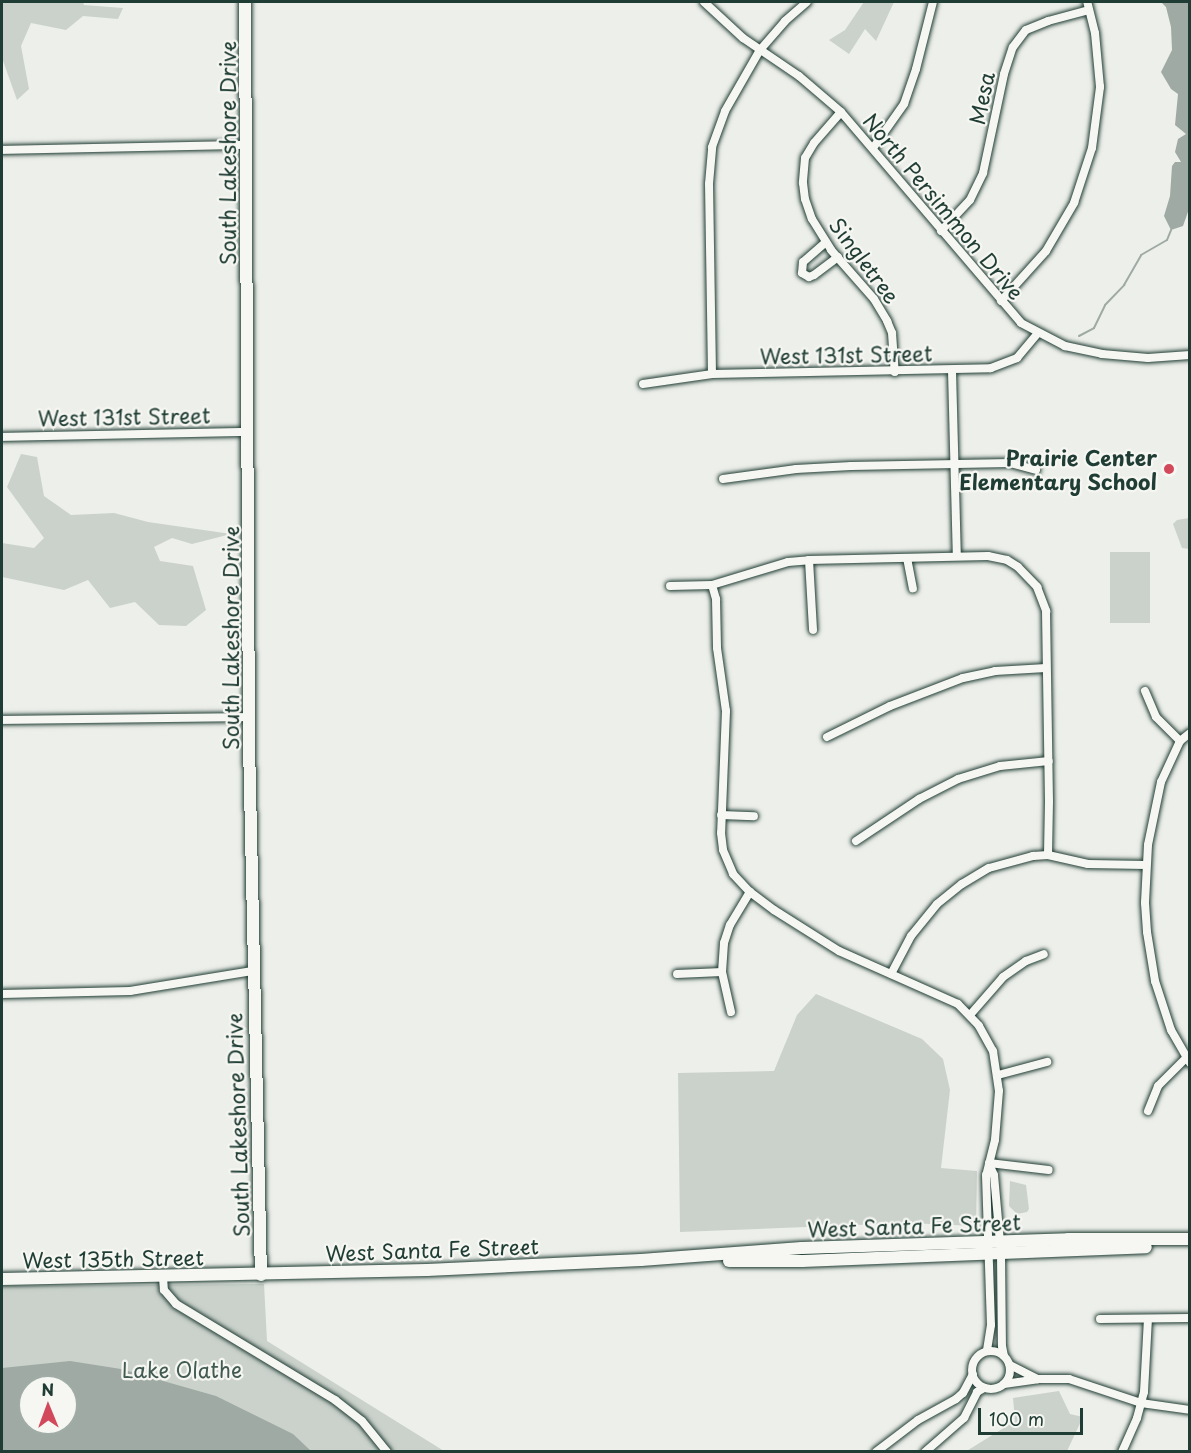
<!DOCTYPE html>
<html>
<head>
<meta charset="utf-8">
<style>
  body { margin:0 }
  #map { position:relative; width:1191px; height:1453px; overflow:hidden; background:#edefea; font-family:"Playpen Sans",sans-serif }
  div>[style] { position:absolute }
  .green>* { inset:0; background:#cbd2cc; transform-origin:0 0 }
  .water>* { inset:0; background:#9faaa4 }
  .stream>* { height:2px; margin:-1px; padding:0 1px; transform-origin:1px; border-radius:1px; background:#9faaa4 }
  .roads { filter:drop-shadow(0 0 2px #1f3d34) drop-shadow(0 0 2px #1f3d34) }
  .street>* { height:8px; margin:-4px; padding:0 4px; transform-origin:4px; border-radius:4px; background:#f6f6f2 }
  .street>.ring { margin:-4px; padding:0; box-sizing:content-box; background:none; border:8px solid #f6f6f2; border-radius:50% }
  .secondary>* { height:12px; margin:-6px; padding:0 6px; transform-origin:6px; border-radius:6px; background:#f6f6f2 }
  .dots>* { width:16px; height:16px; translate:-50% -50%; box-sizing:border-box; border:3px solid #f6f6f2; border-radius:50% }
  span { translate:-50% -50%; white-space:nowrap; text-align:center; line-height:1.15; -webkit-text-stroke:4.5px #f6f6f2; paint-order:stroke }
  .street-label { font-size:21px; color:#1f3d34 }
  .poi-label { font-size:21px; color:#1f3d34; font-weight:700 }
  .right { translate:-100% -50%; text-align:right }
  .park-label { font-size:21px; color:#415b52 }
  .frame { position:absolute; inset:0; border:3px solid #1f3d34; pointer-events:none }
  .north { position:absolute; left:18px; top:1375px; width:60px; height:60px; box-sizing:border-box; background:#f6f6f2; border:2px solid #a0aca6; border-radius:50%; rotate:359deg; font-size:16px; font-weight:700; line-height:24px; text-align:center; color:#1f3d34 }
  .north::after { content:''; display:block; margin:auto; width:21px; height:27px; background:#d1495b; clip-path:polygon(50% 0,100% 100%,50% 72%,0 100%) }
  .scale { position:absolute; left:978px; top:1408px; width:105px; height:27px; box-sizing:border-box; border:3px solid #1f3d34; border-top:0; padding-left:8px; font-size:18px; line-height:21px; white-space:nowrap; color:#1f3d34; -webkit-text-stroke:4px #f6f6f2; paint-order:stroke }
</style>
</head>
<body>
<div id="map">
  <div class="green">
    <div style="clip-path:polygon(2px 2px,83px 2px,84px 5px,123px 8px,118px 19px,83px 16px,66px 30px,31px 23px,21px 46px,29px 89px,17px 100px,2px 58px)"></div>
    <div style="clip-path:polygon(864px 2px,894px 2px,876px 41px,865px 29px,849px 54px,829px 40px,845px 30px)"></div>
    <div style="clip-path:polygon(21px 454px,37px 457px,44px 496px,71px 515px,114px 513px,148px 522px,231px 534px,192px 544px,172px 538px,154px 547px,160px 561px,193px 566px,206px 610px,186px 626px,159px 625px,135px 602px,110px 608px,88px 580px,64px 590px,2px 577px,2px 543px,34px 548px,44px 538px,7px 487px)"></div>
    <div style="clip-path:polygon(1189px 518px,1189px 549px,1182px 548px,1173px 524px,1177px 520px)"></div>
    <div style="left:1150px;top:552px;width:71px;height:40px;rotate:90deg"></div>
    <div style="clip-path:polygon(816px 994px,922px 1039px,943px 1059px,950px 1090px,941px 1168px,977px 1171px,976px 1226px,908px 1223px,680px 1232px,678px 1073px,774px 1071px,797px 1015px)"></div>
    <div style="clip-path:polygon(1010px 1181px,1026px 1185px,1029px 1209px,1027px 1212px,1017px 1214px,1009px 1206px)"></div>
    <div style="clip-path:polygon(evenodd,264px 1284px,267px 1341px,444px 1451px,2px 1451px,2px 1286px,264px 1284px,30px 1387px,66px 1387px,66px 1423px,30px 1423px,30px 1387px)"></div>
    <div style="clip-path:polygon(1059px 1391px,1070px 1414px,1083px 1417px,1067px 1451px,965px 1452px,1015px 1421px,1013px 1398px)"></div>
  </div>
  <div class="water">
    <div style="clip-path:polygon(1161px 2px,1190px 2px,1189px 209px,1183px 226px,1171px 230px,1164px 216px,1170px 196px,1172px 166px,1175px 162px,1181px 162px,1175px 152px,1178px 139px,1186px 134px,1175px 125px,1178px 94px,1171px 89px,1161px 72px,1172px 50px,1171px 27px,1166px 7px)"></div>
    <div style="clip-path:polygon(evenodd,70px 1361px,121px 1369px,216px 1396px,293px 1434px,311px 1451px,2px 1451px,2px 1368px,70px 1361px,30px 1387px,66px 1387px,66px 1423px,30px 1423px,30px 1387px)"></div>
  </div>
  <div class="stream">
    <div style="left:1079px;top:336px;width:17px;rotate:-28deg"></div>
    <div style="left:1094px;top:328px;width:25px;rotate:-64deg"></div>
    <div style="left:1105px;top:305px;width:28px;rotate:-46deg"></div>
    <div style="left:1124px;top:285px;width:34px;rotate:-60deg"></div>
    <div style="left:1141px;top:255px;width:30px;rotate:-30deg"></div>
    <div style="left:1167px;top:240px;width:11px;rotate:-68deg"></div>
  </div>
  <div class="roads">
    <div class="street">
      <div style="left:704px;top:2px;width:53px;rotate:42.7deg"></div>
      <div style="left:743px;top:38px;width:68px;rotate:34.2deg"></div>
      <div style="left:799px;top:76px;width:55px;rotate:40.6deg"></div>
      <div style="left:841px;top:112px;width:277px;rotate:49.5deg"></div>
      <div style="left:1021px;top:323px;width:50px;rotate:27.6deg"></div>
      <div style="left:1065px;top:346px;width:38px;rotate:12deg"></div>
      <div style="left:1102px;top:354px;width:46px;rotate:5deg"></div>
      <div style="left:1148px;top:358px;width:42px;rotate:-4.1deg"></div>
      <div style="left:841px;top:112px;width:41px;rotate:131.1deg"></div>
      <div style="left:814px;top:143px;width:17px;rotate:121deg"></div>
      <div style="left:805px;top:158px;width:25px;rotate:95deg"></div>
      <div style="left:803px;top:183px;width:16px;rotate:83deg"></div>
      <div style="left:805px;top:199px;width:21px;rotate:71deg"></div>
      <div style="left:812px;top:219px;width:36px;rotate:58deg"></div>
      <div style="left:831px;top:250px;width:65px;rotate:48.7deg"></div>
      <div style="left:874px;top:299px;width:26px;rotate:59deg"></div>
      <div style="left:887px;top:321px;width:13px;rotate:67deg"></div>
      <div style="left:892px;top:333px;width:39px;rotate:86deg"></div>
      <div style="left:873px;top:148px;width:54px;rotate:-54.8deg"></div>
      <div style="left:904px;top:104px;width:37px;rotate:-71deg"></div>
      <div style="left:916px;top:69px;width:69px;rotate:-75.8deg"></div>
      <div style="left:2px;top:150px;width:243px;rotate:-1.2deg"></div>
      <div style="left:941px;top:231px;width:42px;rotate:-46.9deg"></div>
      <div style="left:970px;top:200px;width:30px;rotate:-64deg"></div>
      <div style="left:983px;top:173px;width:101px;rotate:-78deg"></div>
      <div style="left:1004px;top:74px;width:28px;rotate:-72deg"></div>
      <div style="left:1013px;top:47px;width:21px;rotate:-53deg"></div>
      <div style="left:1026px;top:30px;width:24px;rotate:-22deg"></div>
      <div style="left:1048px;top:21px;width:42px;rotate:-15deg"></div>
      <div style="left:826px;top:242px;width:30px;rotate:139deg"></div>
      <div style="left:803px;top:262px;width:11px;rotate:95deg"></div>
      <div style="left:802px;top:273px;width:8px;rotate:30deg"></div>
      <div style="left:809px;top:277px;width:5px;rotate:-22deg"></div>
      <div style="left:814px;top:275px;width:30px;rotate:-37deg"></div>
      <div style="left:1001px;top:301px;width:67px;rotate:-48deg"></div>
      <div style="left:1046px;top:251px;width:56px;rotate:-59.7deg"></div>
      <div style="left:1074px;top:203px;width:58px;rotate:-71.9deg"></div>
      <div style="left:1092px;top:148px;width:62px;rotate:-82.5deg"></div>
      <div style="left:1100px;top:87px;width:54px;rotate:-95.3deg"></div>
      <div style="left:1095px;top:33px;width:32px;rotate:-104deg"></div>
      <div style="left:952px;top:371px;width:185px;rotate:88.5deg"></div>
      <div style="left:712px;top:374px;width:190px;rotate:-90.9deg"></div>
      <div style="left:709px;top:184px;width:37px;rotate:-85deg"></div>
      <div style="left:712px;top:147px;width:38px;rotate:-70deg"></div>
      <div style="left:725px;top:111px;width:70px;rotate:-60.2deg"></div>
      <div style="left:760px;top:50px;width:38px;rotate:-49deg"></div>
      <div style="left:785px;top:21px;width:29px;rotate:-41deg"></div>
      <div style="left:643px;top:384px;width:70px;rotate:-8.2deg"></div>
      <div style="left:712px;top:374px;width:279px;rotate:-1.2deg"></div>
      <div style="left:991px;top:368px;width:28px;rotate:-21deg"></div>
      <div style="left:1017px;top:358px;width:31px;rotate:-50deg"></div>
      <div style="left:2px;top:437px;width:246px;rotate:-1.2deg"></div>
      <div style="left:723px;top:479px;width:74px;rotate:-7.8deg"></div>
      <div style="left:796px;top:469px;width:55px;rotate:-3.1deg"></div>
      <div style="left:851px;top:466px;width:159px;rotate:-1.1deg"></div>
      <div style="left:1010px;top:463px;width:27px;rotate:15deg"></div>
      <div style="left:907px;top:558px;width:31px;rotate:79deg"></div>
      <div style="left:809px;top:560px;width:70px;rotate:86.7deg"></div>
      <div style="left:712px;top:585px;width:15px;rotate:74deg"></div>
      <div style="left:716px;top:599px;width:49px;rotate:88.8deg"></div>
      <div style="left:717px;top:648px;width:64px;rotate:81.9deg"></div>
      <div style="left:726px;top:711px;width:122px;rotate:92.3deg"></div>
      <div style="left:721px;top:833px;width:17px;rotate:83deg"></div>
      <div style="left:723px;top:850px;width:26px;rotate:67deg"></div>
      <div style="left:733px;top:874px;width:25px;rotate:47deg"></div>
      <div style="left:750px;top:892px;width:30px;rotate:37deg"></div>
      <div style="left:774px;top:910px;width:77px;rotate:32.2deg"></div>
      <div style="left:839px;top:951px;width:130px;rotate:24deg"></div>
      <div style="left:958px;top:1004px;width:30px;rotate:46deg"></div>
      <div style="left:979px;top:1026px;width:29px;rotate:61deg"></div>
      <div style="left:993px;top:1051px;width:40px;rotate:81.5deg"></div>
      <div style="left:999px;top:1091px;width:49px;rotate:94.7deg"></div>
      <div style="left:995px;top:1140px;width:36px;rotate:104deg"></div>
      <div style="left:986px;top:1175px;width:150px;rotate:88.1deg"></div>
      <div style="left:991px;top:1325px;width:26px;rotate:99deg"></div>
      <div style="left:670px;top:586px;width:42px;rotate:-1.4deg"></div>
      <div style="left:712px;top:585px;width:79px;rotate:-16.8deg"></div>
      <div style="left:788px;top:562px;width:21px;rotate:-5deg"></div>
      <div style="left:809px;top:560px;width:179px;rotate:-1.3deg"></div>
      <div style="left:988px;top:556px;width:19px;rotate:12deg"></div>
      <div style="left:1007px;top:560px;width:13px;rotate:32deg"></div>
      <div style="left:1018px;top:567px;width:28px;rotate:46deg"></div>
      <div style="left:1037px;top:587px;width:26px;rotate:69deg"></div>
      <div style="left:1046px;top:611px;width:191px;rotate:89.1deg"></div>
      <div style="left:1049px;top:802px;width:53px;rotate:91.1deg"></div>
      <div style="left:1145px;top:691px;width:28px;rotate:67deg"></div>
      <div style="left:1156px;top:717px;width:34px;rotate:45deg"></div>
      <div style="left:2px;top:720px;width:247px;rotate:-0.7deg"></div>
      <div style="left:1190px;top:733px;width:13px;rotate:141deg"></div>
      <div style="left:1180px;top:741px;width:45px;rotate:114.9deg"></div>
      <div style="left:1161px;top:782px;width:64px;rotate:101.7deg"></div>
      <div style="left:1148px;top:845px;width:58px;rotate:93deg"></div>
      <div style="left:1145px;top:903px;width:29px;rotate:86deg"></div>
      <div style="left:1147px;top:932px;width:50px;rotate:80.7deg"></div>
      <div style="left:1155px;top:981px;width:52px;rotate:71.9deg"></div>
      <div style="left:1171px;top:1030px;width:38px;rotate:60deg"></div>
      <div style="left:827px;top:737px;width:70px;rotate:-26.2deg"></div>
      <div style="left:890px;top:706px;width:78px;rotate:-21deg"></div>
      <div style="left:963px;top:678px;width:33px;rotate:-12deg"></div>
      <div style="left:995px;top:671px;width:51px;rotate:-3.4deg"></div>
      <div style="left:721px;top:815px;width:33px;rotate:2deg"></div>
      <div style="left:856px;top:841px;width:76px;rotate:-33.7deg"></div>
      <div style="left:919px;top:799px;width:44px;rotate:-27.1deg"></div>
      <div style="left:958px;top:779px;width:44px;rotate:-17.2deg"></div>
      <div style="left:1000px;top:766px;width:49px;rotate:-5.8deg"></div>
      <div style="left:677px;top:974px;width:45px;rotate:-2.5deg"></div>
      <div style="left:891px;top:974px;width:43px;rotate:-62.2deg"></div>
      <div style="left:911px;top:936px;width:41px;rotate:-50.9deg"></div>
      <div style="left:937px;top:904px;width:32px;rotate:-39deg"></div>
      <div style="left:962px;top:884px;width:31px;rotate:-31deg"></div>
      <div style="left:989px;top:868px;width:46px;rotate:-15.3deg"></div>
      <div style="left:1033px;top:856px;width:15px;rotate:-4deg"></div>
      <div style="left:1048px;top:855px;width:41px;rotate:12.7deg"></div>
      <div style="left:1088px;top:864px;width:58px;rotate:1deg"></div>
      <div style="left:2px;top:994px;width:128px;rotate:-1.3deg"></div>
      <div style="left:130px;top:991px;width:124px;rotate:-9.3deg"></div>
      <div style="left:731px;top:1012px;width:41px;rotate:-102.7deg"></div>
      <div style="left:722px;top:972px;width:29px;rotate:-86deg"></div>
      <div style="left:724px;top:943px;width:19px;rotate:-72deg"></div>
      <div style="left:730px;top:925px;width:39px;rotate:-59deg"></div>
      <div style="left:970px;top:1015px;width:50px;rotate:-49deg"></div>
      <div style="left:1003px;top:977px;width:28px;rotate:-35deg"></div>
      <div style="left:1026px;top:961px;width:19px;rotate:-21deg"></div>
      <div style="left:998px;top:1075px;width:51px;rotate:-14.9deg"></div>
      <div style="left:1148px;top:1111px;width:27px;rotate:-68deg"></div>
      <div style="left:1158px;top:1086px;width:40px;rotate:-45deg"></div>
      <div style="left:989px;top:1163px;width:60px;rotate:6.7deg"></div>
      <div style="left:989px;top:1164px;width:12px;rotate:66deg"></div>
      <div style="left:994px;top:1175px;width:79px;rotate:84.9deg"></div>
      <div style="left:1001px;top:1254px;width:92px;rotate:89.4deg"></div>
      <div style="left:1002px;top:1346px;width:10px;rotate:79deg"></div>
      <div style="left:163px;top:1277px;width:13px;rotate:86deg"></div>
      <div style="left:164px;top:1290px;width:18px;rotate:49deg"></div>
      <div style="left:176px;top:1304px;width:186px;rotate:31.1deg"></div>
      <div style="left:335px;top:1400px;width:34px;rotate:38deg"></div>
      <div style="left:362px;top:1421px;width:40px;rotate:51deg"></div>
      <div style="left:1100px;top:1319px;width:90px;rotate:-0.6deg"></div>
      <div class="ring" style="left:972px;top:1351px;width:30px;height:30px"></div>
      <div style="left:1010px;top:1365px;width:31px;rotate:27deg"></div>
      <div style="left:1004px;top:1384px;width:34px;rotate:-8deg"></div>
      <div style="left:1038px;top:1379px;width:31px"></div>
      <div style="left:1069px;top:1379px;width:76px;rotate:18.4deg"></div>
      <div style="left:1141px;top:1403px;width:49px;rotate:8.1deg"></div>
      <div style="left:876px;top:1452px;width:53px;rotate:-37.3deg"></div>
      <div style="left:918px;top:1420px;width:43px;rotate:-28.9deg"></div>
      <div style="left:956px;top:1399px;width:9px;rotate:-41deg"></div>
      <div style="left:963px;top:1393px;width:21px;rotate:-62deg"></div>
      <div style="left:925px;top:1452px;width:52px;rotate:-41.1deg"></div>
      <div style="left:964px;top:1418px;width:29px;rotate:-63deg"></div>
      <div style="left:977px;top:1392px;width:8px;rotate:-30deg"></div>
      <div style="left:1122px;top:1452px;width:37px;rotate:-66deg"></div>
      <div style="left:1137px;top:1418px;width:27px;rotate:-75deg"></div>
      <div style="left:1144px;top:1392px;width:73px;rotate:-86.9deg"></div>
    </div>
    <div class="secondary">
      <div style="left:245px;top:2px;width:742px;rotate:89.69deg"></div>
      <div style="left:249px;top:744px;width:531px;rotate:88.71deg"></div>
      <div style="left:729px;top:1261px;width:73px"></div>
      <div style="left:802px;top:1261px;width:344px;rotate:-2.3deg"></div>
      <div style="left:2px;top:1279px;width:425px;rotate:-1.2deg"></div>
      <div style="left:427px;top:1270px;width:214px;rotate:-2.7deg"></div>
      <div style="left:641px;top:1260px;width:161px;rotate:-4.3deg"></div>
      <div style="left:802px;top:1248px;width:266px;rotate:-1.9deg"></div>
      <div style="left:1068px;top:1239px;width:122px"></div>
    </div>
  </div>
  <div class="dots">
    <div style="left:1169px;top:469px;background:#d1495b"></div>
  </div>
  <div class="street-label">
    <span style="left:981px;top:98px;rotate:-78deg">Mesa</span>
    <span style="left:227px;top:153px;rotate:-90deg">South Lakeshore Drive</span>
    <span style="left:944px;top:206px;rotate:50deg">North Persimmon Drive</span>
    <span style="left:865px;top:260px;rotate:53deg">Singletree</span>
    <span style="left:846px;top:354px;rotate:-1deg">West 131st Street</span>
    <span style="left:124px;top:416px;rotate:-1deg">West 131st Street</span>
    <span style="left:230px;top:638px;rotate:-90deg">South Lakeshore Drive</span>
    <span style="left:237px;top:1125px;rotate:-92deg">South Lakeshore Drive</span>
    <span style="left:914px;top:1225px;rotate:-2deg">West Santa Fe Street</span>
    <span style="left:432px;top:1249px;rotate:-2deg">West Santa Fe Street</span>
    <span style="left:113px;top:1258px;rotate:-1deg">West 135th Street</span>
  </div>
  <div class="poi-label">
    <span class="right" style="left:1157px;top:469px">Prairie Center<br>Elementary School</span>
  </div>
  <div class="park-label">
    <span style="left:182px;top:1369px">Lake Olathe</span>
  </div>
  <div class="frame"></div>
  <div class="north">N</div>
  <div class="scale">100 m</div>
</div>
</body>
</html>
